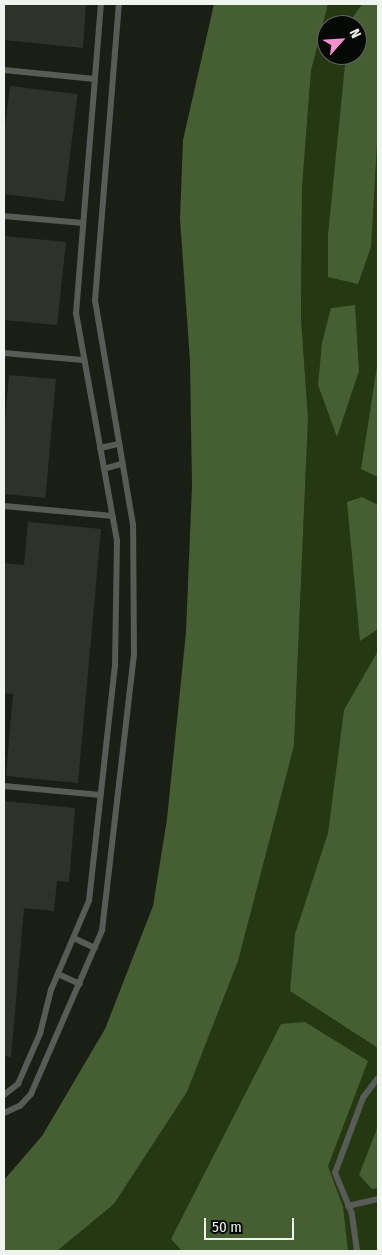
<!DOCTYPE html>
<html>
<head>
<meta charset="utf-8">
<style>
  body { margin:0 }
  #map { position:relative; width:382px; height:1255px; overflow:hidden; background:#1a1f16; font-family:"Fira Sans Condensed",sans-serif }
  div>[style] { position:absolute }
  .green>* { inset:0; background:#243912 }
  .water>* { inset:0; background:#455e32 }
  .building>* { inset:0; background:#2e332a; transform-origin:0 0 }
  .service>* { height:5.5px; margin:-2.75px; padding:0 2.75px; transform-origin:2.75px; border-radius:2.75px; background:#585b56 }
  span { translate:-50% -50%; white-space:nowrap; text-align:center; line-height:1.15; -webkit-text-stroke:4px #060805; paint-order:stroke }
  .frame { position:absolute; inset:0; border:5px solid #f0f4ee; pointer-events:none }
  .north { position:absolute; left:317px; top:15px; width:50px; height:50px; box-sizing:border-box; background:#060805; border:1px solid #646662; border-radius:50%; rotate:64deg; font-size:14px; font-weight:700; line-height:20px; text-align:center; color:#f0f4ee }
  .north::after { content:''; display:block; margin:auto; width:18px; height:22px; background:#f690d0; clip-path:polygon(50% 0,100% 100%,50% 72%,0 100%) }
  .scale { position:absolute; left:204px; top:1218px; width:90px; height:22px; box-sizing:border-box; border:2px solid #f0f4ee; border-top:0; padding-left:6px; font-size:15px; line-height:18px; white-space:nowrap; color:#f0f4ee; -webkit-text-stroke:4px #060805; paint-order:stroke }
</style>
</head>
<body>
<div id="map">
  <div class="green">
    <div style="clip-path:polygon(evenodd,328px 4px,378px 4px,378px 1251px,57px 1251px,114px 1204px,187px 1092px,238px 960px,294px 746px,308px 418px,301px 318px,302px 188px,311px 71px,328px 4px,327px 25px,357px 25px,357px 55px,327px 55px,327px 25px)"></div>
  </div>
  <div class="water">
    <div style="clip-path:polygon(214px 4px,328px 4px,311px 71px,302px 188px,301px 318px,308px 418px,294px 746px,238px 961px,187px 1092px,114px 1204px,57px 1251px,4px 1251px,4px 1180px,42px 1136px,105px 1029px,153px 906px,167px 819px,186px 632px,192px 486px,190px 361px,180px 219px,183px 140px)"></div>
    <div style="clip-path:polygon(362px 4px,378px 4px,378px 126px,371px 247px,358px 284px,328px 277px,328px 235px,346px 55px,357px 55px,357px 25px,349px 23px)"></div>
    <div style="clip-path:polygon(355px 305px,359px 371px,337px 437px,318px 385px,322px 343px,331px 308px)"></div>
    <div style="clip-path:polygon(378px 360px,378px 477px,361px 469px)"></div>
    <div style="clip-path:polygon(362px 497px,378px 505px,378px 629px,360px 641px,347px 502px)"></div>
    <div style="clip-path:polygon(378px 651px,378px 1048px,290px 991px,295px 934px,328px 833px,344px 710px)"></div>
    <div style="clip-path:polygon(305px 1022px,368px 1061px,328px 1166px,343px 1207px,348px 1251px,182px 1251px,171px 1239px,281px 1024px)"></div>
    <div style="clip-path:polygon(378px 1126px,378px 1188px,372px 1189px,359px 1175px)"></div>
  </div>
  <div class="building">
    <div style="clip-path:polygon(4px 4px,86px 4px,83px 48px,4px 40px)"></div>
    <div style="left:10px;top:86px;width:68px;height:108px;rotate:7deg"></div>
    <div style="clip-path:polygon(4px 236px,66px 242px,57px 325px,4px 320px)"></div>
    <div style="left:9px;top:375px;width:47px;height:119px;rotate:5deg"></div>
    <div style="clip-path:polygon(28px 522px,101px 529px,78px 783px,6px 776px,13px 694px,4px 693px,4px 563px,24px 565px)"></div>
    <div style="clip-path:polygon(4px 801px,75px 808px,69px 882px,57px 881px,54px 911px,24px 908px,11px 1057px,4px 1056px)"></div>
  </div>
  <div class="service">
    <div style="left:4px;top:70px;width:91px;rotate:5.6deg"></div>
    <div style="left:4px;top:216px;width:79px;rotate:5.1deg"></div>
    <div style="left:4px;top:353px;width:79px;rotate:5.1deg"></div>
    <div style="left:100px;top:448px;width:19px;rotate:-12deg"></div>
    <div style="left:104px;top:469px;width:19px;rotate:-16deg"></div>
    <div style="left:4px;top:506px;width:109px;rotate:5.2deg"></div>
    <div style="left:4px;top:786px;width:97px;rotate:5.3deg"></div>
    <div style="left:74px;top:938px;width:23px;rotate:25deg"></div>
    <div style="left:58px;top:974px;width:24px;rotate:24deg"></div>
    <div style="left:4px;top:1095px;width:18px;rotate:-38deg"></div>
    <div style="left:18px;top:1084px;width:55px;rotate:-66.3deg"></div>
    <div style="left:40px;top:1034px;width:45px;rotate:-76deg"></div>
    <div style="left:51px;top:990px;width:97px;rotate:-66.9deg"></div>
    <div style="left:89px;top:901px;width:235px;rotate:-83.7deg"></div>
    <div style="left:115px;top:667px;width:126px;rotate:-89.1deg"></div>
    <div style="left:117px;top:541px;width:231px;rotate:-100.2deg"></div>
    <div style="left:76px;top:314px;width:311px;rotate:-85.4deg"></div>
    <div style="left:4px;top:1113px;width:17px;rotate:-24deg"></div>
    <div style="left:20px;top:1106px;width:16px;rotate:-47deg"></div>
    <div style="left:31px;top:1094px;width:178px;rotate:-66.5deg"></div>
    <div style="left:102px;top:931px;width:277px;rotate:-83.4deg"></div>
    <div style="left:134px;top:656px;width:131px;rotate:-90.4deg"></div>
    <div style="left:133px;top:525px;width:227px;rotate:-99.6deg"></div>
    <div style="left:95px;top:301px;width:298px;rotate:-85.4deg"></div>
    <div style="left:348px;top:1206px;width:31px;rotate:-13deg"></div>
    <div style="left:357px;top:1251px;width:37px;rotate:-98deg"></div>
    <div style="left:352px;top:1214px;width:44px;rotate:-112.5deg"></div>
    <div style="left:335px;top:1173px;width:80px;rotate:-69.5deg"></div>
    <div style="left:363px;top:1098px;width:25px;rotate:-53deg"></div>
  </div>
  <div class="frame"></div>
  <div class="north">N</div>
  <div class="scale">50 m</div>
</div>
</body>
</html>
